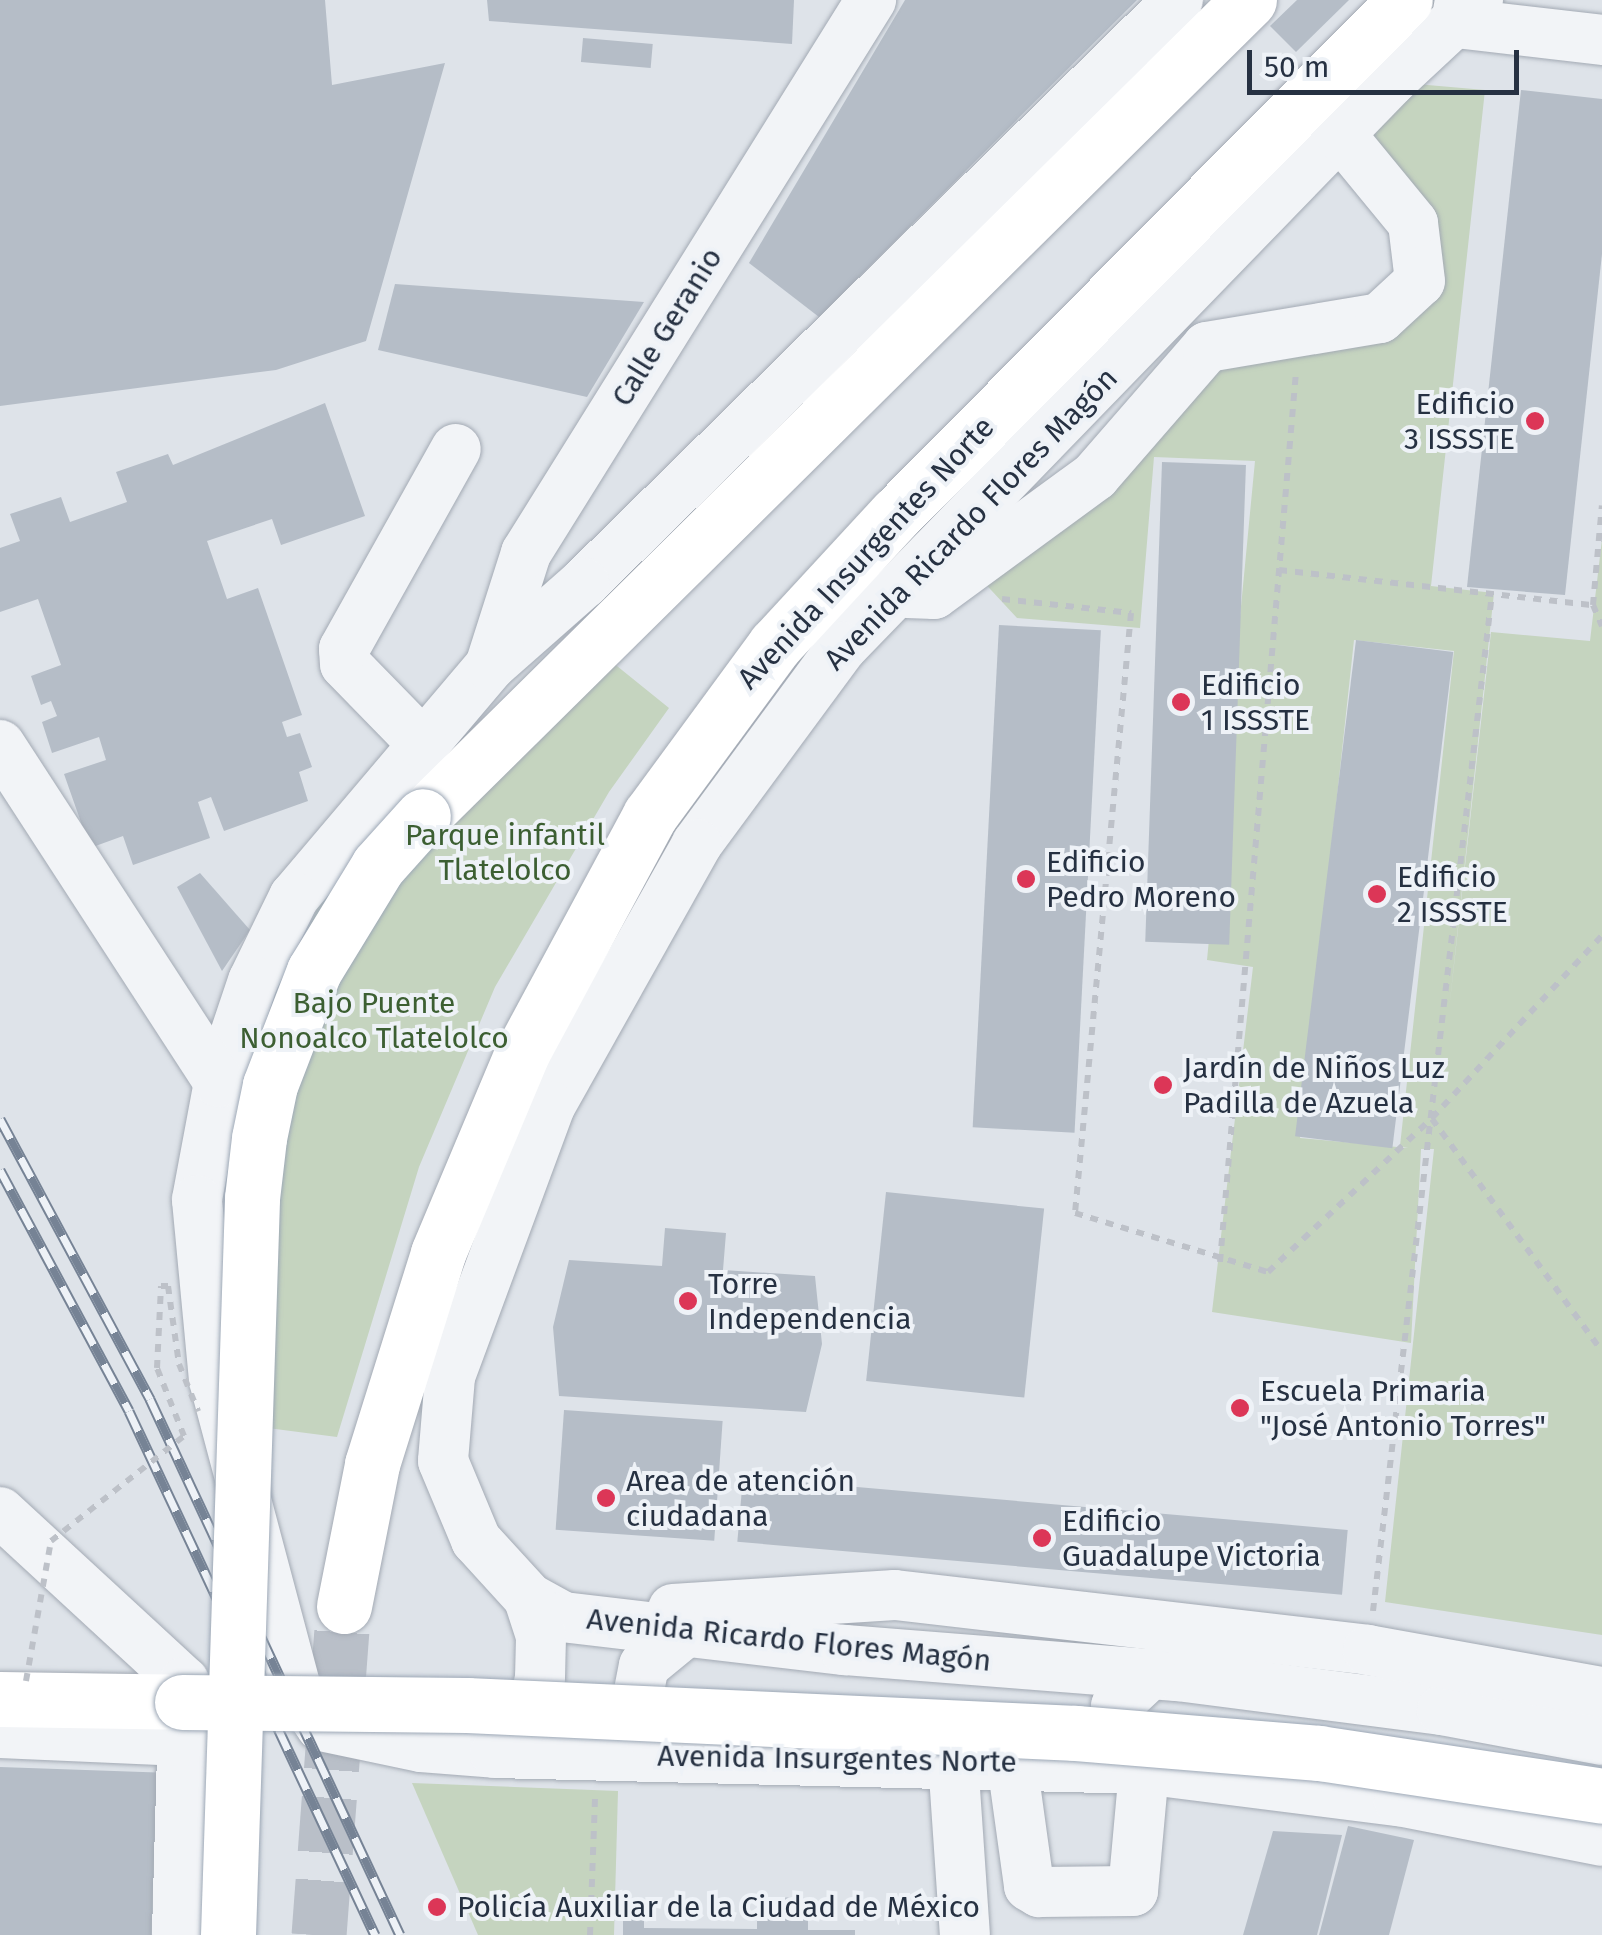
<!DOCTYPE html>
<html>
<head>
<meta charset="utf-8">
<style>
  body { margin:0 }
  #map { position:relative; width:1602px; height:1935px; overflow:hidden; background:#dee3e9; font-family:"Fira Sans",sans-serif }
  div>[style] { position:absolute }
  .green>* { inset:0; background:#c5d4bf }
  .building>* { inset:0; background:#b5bdc7; transform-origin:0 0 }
  .major-tunnel>* { height:55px; margin-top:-27.5px; transform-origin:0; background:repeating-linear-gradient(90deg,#b9bfc8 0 55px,transparent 0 83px) }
  .path>* { height:6px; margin-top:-3px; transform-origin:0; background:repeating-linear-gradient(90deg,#bdc1c8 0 8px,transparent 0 16px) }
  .roads { filter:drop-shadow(0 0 2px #a3aab4) drop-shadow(0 0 2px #a3aab4) }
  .minor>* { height:50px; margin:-25px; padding:0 25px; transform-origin:25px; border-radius:25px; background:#f2f4f7 }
  .major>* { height:55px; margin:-27.5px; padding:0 27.5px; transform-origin:27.5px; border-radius:27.5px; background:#fff }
  .rail>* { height:11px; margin-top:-5.5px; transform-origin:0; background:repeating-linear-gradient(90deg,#eef2f7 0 22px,#768395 0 44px); box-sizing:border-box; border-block:2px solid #768395 }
  .path-bridge>* { height:6px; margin-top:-3px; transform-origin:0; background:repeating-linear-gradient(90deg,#bdc1c8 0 8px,transparent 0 16px) }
  .bridges { filter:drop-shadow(0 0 2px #9da8b6) drop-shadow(0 0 2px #9da8b6) }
  .major-bridge>* { height:55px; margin:-27.5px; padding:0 27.5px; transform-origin:27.5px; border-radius:27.5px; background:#fff }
  .dots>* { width:28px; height:28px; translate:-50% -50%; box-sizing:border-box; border:5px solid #eef2f7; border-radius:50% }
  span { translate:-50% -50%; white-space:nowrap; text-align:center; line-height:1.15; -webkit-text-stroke:8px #eef2f7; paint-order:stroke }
  .street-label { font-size:30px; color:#263142 }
  .poi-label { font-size:30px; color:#263142 }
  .right { translate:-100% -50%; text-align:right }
  .left { translate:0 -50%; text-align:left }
  .park-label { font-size:30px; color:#3c5f32 }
  .scale { position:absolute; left:1247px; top:50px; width:272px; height:45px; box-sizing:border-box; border:5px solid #263142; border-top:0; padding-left:12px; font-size:30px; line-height:35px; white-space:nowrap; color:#263142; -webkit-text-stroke:8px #eef2f7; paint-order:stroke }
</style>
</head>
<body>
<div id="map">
  <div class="green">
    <div style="clip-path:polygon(evenodd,1416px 84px,1485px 90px,1431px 586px,1494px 593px,1449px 1010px,1491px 632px,1590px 641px,1602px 539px,1602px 1635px,1385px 1602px,1434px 1149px,1421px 1149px,1411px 1343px,1212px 1312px,1253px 967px,1207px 960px,1255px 461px,1154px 457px,1140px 628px,1017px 618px,979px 577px,1208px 351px,1427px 279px,1359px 140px,1416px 84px,1354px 640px,1454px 651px,1400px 1146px,1408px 1148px,1300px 1138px,1354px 640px)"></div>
    <div style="clip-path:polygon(612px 662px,669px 708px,609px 792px,495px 987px,419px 1167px,337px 1437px,260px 1427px,282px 986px,319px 905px,365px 841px)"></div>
    <div style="clip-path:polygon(412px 1783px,618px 1791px,614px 1935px,478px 1935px)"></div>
  </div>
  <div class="building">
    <div style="clip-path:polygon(0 0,325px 0,332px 85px,445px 63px,366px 341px,276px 370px,0 406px)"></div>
    <div style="clip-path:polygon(487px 0,794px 0,792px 44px,489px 21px)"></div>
    <div style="clip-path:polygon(905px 0,1137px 0,819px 317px,749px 263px)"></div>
    <div style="clip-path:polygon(1297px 0,1349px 0,1296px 52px,1270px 26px)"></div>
    <div style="left:583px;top:38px;width:70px;height:24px;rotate:5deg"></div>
    <div style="clip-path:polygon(1521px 90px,1602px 99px,1602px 254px,1565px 595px,1467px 587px)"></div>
    <div style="clip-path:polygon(395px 284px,644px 302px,587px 397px,378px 350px)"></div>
    <div style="clip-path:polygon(325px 403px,365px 516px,281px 545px,272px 519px,207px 541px,227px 599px,258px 588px,302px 715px,282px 722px,287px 737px,300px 733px,312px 767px,299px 772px,308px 801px,224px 831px,211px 797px,198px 802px,210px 838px,133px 865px,123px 836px,90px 848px,64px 774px,106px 760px,99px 737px,52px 753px,42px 722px,57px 716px,51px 701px,41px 705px,31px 676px,61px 665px,38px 599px,0 612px,0 548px,20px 541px,10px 514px,61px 497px,70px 522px,127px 502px,116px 472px,168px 454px,173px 465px)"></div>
    <div style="left:1162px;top:462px;width:84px;height:480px;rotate:2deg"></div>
    <div style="left:999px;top:625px;width:102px;height:503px;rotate:3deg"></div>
    <div style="left:1356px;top:640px;width:98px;height:500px;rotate:7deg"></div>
    <div style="clip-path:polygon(200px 873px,250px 930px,222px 971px,177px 887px)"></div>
    <div style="left:886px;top:1192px;width:159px;height:190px;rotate:6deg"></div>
    <div style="clip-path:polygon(665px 1228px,726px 1233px,723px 1270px,815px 1276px,822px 1344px,806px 1412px,559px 1396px,553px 1327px,569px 1260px,662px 1266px)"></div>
    <div style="left:564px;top:1410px;width:159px;height:120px;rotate:4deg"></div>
    <div style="left:743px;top:1477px;width:607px;height:65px;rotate:5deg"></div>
    <div style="left:0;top:1767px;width:157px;height:168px;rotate:2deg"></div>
    <div style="clip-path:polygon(1348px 1826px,1414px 1840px,1389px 1935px,1319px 1935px)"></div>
    <div style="clip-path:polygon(1273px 1831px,1342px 1835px,1317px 1935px,1243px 1935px)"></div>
    <div style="clip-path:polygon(757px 1897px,808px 1898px,808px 1930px,855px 1930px,855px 1935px,623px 1935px,623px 1911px,644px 1911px,644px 1928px,757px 1929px)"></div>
  </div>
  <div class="major-tunnel">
    <div style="left:319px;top:1935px;width:330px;rotate:-85.7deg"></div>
  </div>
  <div class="path">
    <div style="left:1279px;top:570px;width:316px;rotate:6.4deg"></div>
    <div style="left:1593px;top:605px;width:100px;rotate:-84.9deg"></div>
    <div style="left:1002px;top:599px;width:130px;rotate:6.2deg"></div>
    <div style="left:1131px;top:613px;width:603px;rotate:95.33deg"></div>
    <div style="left:1075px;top:1213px;width:202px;rotate:17deg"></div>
    <div style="left:1268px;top:1272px;width:225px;rotate:-43.2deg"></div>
    <div style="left:1432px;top:1118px;width:249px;rotate:-47deg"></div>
    <div style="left:1593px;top:605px;width:23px;rotate:67deg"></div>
    <div style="left:1432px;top:1119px;width:288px;rotate:53.8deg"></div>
    <div style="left:1220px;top:1262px;width:893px;rotate:-85.12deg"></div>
    <div style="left:1373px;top:1611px;width:1024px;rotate:-83.33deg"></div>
    <div style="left:590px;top:1935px;width:139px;rotate:-87.9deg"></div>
  </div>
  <div class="roads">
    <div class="minor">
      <div style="left:1178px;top:0;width:832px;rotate:135.54deg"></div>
      <div style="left:584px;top:583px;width:125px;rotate:138.6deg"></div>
      <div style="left:490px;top:666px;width:303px;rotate:130.3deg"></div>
      <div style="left:294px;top:897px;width:93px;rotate:116deg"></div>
      <div style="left:253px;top:981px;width:107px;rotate:108.6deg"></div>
      <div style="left:219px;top:1082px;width:120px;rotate:100.6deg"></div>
      <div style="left:197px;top:1200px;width:181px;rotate:84.6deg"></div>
      <div style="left:214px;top:1380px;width:322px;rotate:75.1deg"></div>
      <div style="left:297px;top:1691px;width:42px;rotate:55.6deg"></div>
      <div style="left:321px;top:1726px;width:102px;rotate:11.9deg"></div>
      <div style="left:421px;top:1747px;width:74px;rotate:4.6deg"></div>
      <div style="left:495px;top:1753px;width:649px;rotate:1.41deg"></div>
      <div style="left:1144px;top:1769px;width:257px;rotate:7.2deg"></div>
      <div style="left:1399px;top:1801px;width:207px;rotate:11.1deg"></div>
      <div style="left:1460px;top:0;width:23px;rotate:100deg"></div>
      <div style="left:1456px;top:23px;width:147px;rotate:6.6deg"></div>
      <div style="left:1478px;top:0;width:120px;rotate:137deg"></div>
      <div style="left:1390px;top:82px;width:787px;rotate:134.12deg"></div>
      <div style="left:842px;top:647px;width:245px;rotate:126.4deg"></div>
      <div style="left:697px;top:844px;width:300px;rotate:119.3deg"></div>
      <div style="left:550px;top:1106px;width:289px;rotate:110.3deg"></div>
      <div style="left:450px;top:1377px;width:84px;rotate:94.8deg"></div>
      <div style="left:443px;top:1461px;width:86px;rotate:67.3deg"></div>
      <div style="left:476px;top:1540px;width:79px;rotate:47.6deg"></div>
      <div style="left:529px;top:1598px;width:39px;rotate:29deg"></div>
      <div style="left:563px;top:1617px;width:284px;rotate:6.7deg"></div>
      <div style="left:845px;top:1650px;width:333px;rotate:4.5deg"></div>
      <div style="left:1177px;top:1676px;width:267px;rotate:7.3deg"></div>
      <div style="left:1442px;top:1710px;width:163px;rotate:10.6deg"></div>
      <div style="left:907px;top:593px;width:27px;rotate:2deg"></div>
      <div style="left:934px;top:594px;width:200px;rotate:-36.2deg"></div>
      <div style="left:1095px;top:476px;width:171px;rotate:-49deg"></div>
      <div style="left:1207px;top:347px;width:175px;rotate:-9.5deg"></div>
      <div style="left:1380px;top:318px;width:54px;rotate:-42.8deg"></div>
      <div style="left:1420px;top:281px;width:58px;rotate:-96.9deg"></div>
      <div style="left:1413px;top:223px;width:115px;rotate:-129.4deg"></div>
      <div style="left:490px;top:666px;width:119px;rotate:-72.3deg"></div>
      <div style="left:526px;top:553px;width:652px;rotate:-58.04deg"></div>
      <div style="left:422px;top:743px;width:110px;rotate:-134.3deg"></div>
      <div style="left:345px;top:664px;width:15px;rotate:-94deg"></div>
      <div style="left:344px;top:649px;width:229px;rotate:-60.8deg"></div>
      <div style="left:0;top:745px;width:402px;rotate:57deg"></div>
      <div style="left:0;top:1512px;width:251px;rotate:42.7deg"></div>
      <div style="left:184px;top:1682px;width:253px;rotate:91.6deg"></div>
      <div style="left:673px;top:1609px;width:222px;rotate:-3.6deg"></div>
      <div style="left:895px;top:1595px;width:476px;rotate:6.6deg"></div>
      <div style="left:1368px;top:1650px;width:238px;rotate:10.2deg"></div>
      <div style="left:0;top:1733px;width:183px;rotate:2.5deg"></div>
      <div style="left:510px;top:1739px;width:29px;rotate:-44deg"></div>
      <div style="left:531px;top:1719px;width:42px;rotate:-77.6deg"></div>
      <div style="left:540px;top:1678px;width:42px;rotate:-88.6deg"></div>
      <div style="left:541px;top:1636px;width:40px;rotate:-108deg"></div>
      <div style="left:663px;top:1744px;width:24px;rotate:-142deg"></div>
      <div style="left:644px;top:1729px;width:34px;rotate:-100deg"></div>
      <div style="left:638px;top:1696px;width:31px;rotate:-79deg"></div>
      <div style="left:644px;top:1666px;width:50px;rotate:-39.4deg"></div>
      <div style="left:953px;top:1760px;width:175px;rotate:86.1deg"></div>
      <div style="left:1012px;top:1763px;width:124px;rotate:82.1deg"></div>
      <div style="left:1029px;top:1886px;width:12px;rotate:31deg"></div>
      <div style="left:1039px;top:1892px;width:94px;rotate:-0.6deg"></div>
      <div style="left:1133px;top:1891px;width:122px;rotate:-84.8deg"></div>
      <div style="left:1144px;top:1769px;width:30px;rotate:-139deg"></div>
      <div style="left:1121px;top:1749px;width:43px;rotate:-96.6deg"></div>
      <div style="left:1116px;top:1706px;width:48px;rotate:-43.3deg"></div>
    </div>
    <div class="major">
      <div style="left:423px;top:816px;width:1161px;rotate:-44.65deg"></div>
      <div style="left:344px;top:1606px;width:145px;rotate:-78.8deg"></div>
      <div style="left:372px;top:1464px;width:221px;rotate:-72.6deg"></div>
      <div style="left:438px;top:1253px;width:219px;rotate:-67.2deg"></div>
      <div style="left:523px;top:1051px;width:268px;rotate:-61.7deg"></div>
      <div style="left:650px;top:815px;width:211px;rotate:-53.7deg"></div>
      <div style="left:775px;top:645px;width:178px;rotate:-47.3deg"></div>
      <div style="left:896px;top:514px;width:723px;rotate:-45.28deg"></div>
      <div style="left:0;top:1699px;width:182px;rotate:0.9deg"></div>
    </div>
  </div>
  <div class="rail">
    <div style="left:0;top:1119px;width:318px;rotate:61.8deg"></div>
    <div style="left:150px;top:1399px;width:591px;rotate:64.99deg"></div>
    <div style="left:0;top:1170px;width:273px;rotate:61.8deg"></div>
    <div style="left:129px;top:1411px;width:579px;rotate:64.85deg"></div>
  </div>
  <div class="path-bridge">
    <div style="left:26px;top:1681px;width:142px;rotate:-79.9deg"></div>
    <div style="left:51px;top:1541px;width:169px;rotate:-38.3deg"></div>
    <div style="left:184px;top:1436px;width:73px;rotate:-111.7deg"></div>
    <div style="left:157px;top:1368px;width:82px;rotate:-87.2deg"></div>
    <div style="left:161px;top:1286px;width:7px"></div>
    <div style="left:168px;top:1286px;width:79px;rotate:82deg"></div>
    <div style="left:179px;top:1364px;width:51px;rotate:68deg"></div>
  </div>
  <div class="bridges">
    <div class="major-bridge">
      <div style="left:182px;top:1702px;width:285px;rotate:0.6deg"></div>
      <div style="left:467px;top:1705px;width:610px;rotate:2.63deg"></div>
      <div style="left:1076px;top:1733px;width:244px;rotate:4.7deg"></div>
      <div style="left:1319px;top:1753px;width:286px;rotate:8.6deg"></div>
      <div style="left:228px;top:1935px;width:737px;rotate:-88.13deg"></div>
      <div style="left:252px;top:1198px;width:60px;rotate:-83.3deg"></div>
      <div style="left:259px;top:1138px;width:54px;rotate:-78.3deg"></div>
      <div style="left:270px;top:1085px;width:122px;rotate:-68.9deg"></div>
      <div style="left:314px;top:971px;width:123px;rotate:-58.6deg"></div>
      <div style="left:378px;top:866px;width:67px;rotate:-48deg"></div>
    </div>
  </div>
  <div class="dots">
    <div style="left:1535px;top:421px;background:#dc3657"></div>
    <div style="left:1181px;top:702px;background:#dc3657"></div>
    <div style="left:1026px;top:879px;background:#dc3657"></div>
    <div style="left:1377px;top:894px;background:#dc3657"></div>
    <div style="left:1163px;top:1085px;background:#dc3657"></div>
    <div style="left:688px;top:1301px;background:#dc3657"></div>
    <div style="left:1240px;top:1408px;background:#dc3657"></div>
    <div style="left:606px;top:1498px;background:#dc3657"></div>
    <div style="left:1042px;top:1538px;background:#dc3657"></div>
    <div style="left:437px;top:1907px;background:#dc3657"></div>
  </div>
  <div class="street-label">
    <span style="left:667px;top:327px;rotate:-58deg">Calle Geranio</span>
    <span style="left:971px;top:519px;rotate:-46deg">Avenida Ricardo Flores Magón</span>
    <span style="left:866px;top:553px;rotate:-47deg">Avenida Insurgentes Norte</span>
    <span style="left:789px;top:1640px;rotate:6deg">Avenida Ricardo Flores Magón</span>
    <span style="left:837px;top:1759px;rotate:1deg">Avenida Insurgentes Norte</span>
  </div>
  <div class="poi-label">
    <span class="right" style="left:1515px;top:421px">Edificio<br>3 ISSSTE</span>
    <span class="left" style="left:1201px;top:702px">Edificio<br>1 ISSSTE</span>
    <span class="left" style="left:1046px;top:879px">Edificio<br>Pedro Moreno</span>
    <span class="left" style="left:1397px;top:894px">Edificio<br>2 ISSSTE</span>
    <span class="left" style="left:1183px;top:1085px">Jardín de Niños Luz<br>Padilla de Azuela</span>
    <span class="left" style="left:708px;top:1301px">Torre<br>Independencia</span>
    <span class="left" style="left:1260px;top:1408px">Escuela Primaria<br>"José Antonio Torres"</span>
    <span class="left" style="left:626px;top:1498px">Area de atención<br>ciudadana</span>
    <span class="left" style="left:1062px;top:1538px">Edificio<br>Guadalupe Victoria</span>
    <span class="left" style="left:457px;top:1907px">Policía Auxiliar de la Ciudad de México</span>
  </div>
  <div class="park-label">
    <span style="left:505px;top:852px">Parque infantil<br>Tlatelolco</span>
    <span style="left:374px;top:1020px">Bajo Puente<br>Nonoalco Tlatelolco</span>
  </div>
  <div class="scale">50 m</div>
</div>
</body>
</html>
